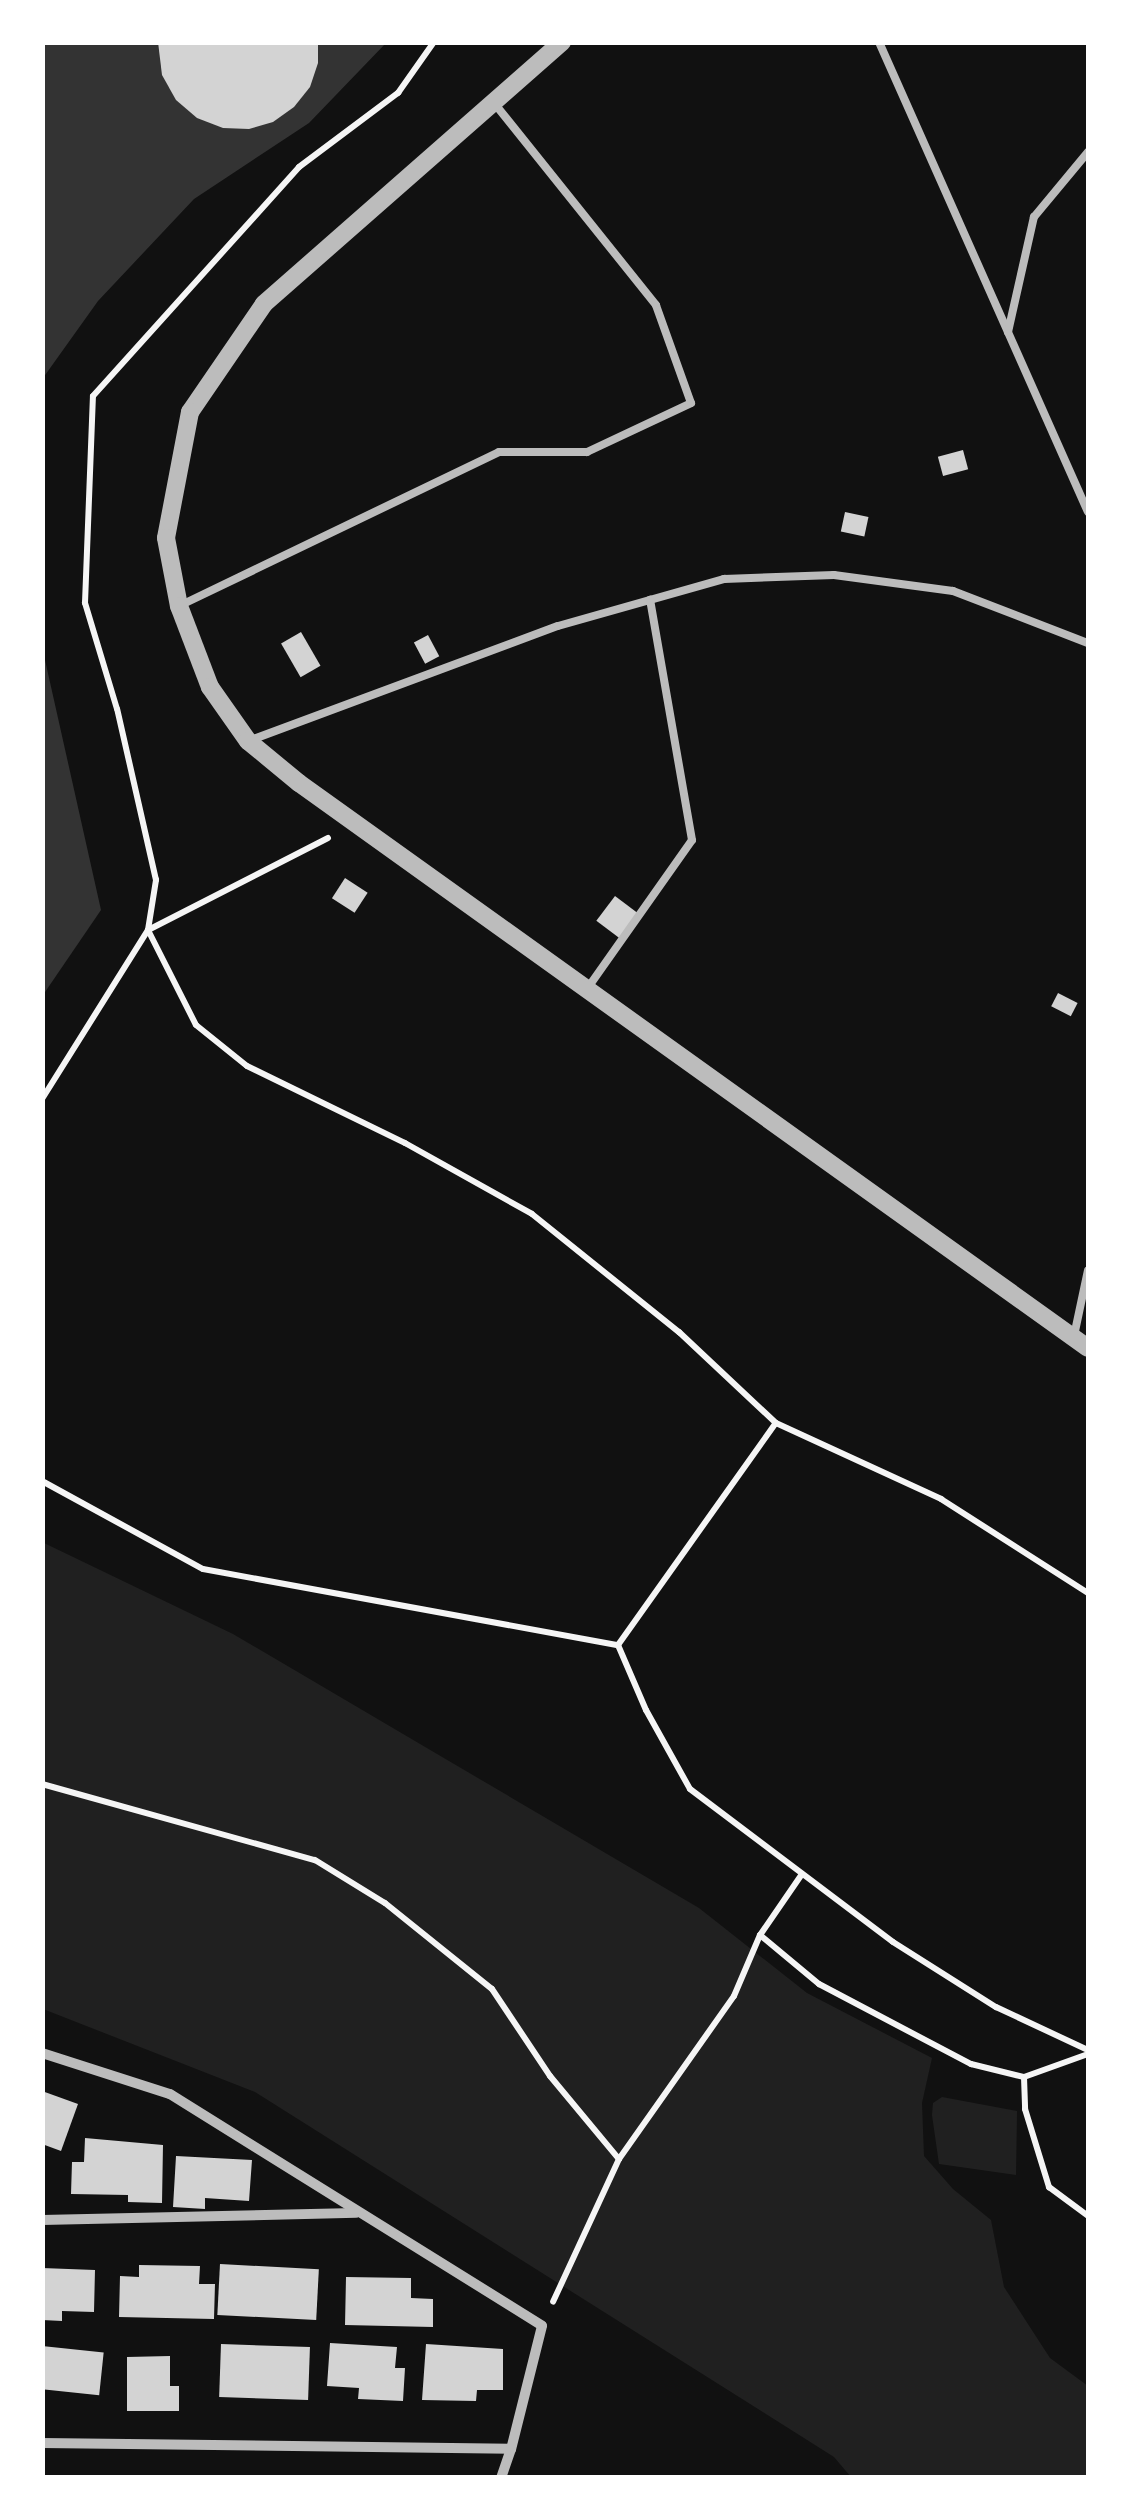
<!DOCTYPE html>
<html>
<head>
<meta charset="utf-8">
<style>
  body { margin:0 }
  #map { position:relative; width:1131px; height:2520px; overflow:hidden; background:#111; font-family:"Libre Baskerville",serif }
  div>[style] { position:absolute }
  .green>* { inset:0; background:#202020 }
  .water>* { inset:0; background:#333 }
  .building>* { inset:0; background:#d3d3d3; transform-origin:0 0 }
  .path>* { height:6px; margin:-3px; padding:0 3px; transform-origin:3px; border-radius:3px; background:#f5f5f5 }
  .service>* { height:8px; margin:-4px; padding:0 4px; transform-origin:4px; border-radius:4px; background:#bcbcbc }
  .minor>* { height:10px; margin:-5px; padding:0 5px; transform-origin:5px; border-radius:5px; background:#bcbcbc }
  .tertiary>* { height:18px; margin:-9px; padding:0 9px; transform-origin:9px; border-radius:9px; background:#bcbcbc }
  span { translate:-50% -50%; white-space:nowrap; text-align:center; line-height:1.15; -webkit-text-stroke:8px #fff; paint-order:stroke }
  .frame { position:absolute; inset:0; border:45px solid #fff; pointer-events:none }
</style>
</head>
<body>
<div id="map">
  <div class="green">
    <div style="clip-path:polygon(42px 1542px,233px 1634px,699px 1908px,807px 1993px,932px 2058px,922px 2103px,924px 2156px,953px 2189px,991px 2220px,1004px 2287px,1050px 2358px,1088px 2386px,1088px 2477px,851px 2477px,834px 2457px,255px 2092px,43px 2009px)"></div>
    <div style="clip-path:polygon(942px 2097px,1017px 2111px,1016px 2175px,939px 2164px,932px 2115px,933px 2103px)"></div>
  </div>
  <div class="water">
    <div style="clip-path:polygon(43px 43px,386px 43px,309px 123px,194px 199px,98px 301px,43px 378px)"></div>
    <div style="clip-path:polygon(43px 651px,101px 910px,43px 995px,42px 995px)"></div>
  </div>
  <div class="building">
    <div style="clip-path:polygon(158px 42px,318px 42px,318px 63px,310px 87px,294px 107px,273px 122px,249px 129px,223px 128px,197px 118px,176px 100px,162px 75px)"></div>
    <div style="left:963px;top:450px;width:20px;height:26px;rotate:75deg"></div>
    <div style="left:845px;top:512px;width:24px;height:20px;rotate:12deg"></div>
    <div style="left:301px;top:632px;width:39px;height:23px;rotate:60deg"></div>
    <div style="left:428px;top:635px;width:24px;height:16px;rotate:62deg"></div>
    <div style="left:345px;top:878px;width:27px;height:24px;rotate:33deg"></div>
    <div style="left:615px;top:896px;width:30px;height:31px;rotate:37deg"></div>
    <div style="left:1058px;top:993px;width:22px;height:15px;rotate:27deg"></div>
    <div style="clip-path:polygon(42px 2091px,78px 2104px,61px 2151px,42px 2144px)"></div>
    <div style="clip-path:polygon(85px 2138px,163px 2145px,162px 2203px,128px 2202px,128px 2195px,71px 2194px,72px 2162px,84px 2162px)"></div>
    <div style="clip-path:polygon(176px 2156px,252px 2160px,249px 2201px,205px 2198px,205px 2209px,173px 2207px)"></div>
    <div style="left:220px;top:2264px;width:99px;height:51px;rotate:3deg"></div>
    <div style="clip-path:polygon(139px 2265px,200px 2266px,199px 2284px,215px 2284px,214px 2319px,119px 2317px,120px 2276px,139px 2277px)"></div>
    <div style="clip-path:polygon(42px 2268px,95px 2270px,94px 2312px,62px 2311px,62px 2321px,42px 2320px)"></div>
    <div style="clip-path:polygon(346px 2277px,411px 2278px,411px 2298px,433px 2299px,433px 2327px,345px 2325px)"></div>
    <div style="clip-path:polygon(330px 2343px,397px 2347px,395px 2368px,405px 2368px,403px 2401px,358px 2399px,359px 2388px,327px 2386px)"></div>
    <div style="left:221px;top:2344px;width:89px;height:53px;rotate:2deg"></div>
    <div style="clip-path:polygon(426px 2344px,503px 2349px,503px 2390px,477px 2390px,476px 2401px,422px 2400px)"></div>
    <div style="left:42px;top:2346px;width:62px;height:43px;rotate:6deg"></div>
    <div style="clip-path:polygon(170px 2356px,170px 2386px,179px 2386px,179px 2411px,127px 2411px,127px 2357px)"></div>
  </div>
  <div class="path">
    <div style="left:328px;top:838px;width:202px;rotate:152.9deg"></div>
    <div style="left:148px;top:930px;width:106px;rotate:63.2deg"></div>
    <div style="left:196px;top:1025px;width:65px;rotate:38.8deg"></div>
    <div style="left:247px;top:1066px;width:176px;rotate:26deg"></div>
    <div style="left:405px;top:1143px;width:145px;rotate:29.2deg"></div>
    <div style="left:532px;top:1214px;width:189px;rotate:38.8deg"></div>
    <div style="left:679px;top:1332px;width:133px;rotate:43.2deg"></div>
    <div style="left:776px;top:1423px;width:182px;rotate:24.7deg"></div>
    <div style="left:941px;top:1499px;width:174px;rotate:32.6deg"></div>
    <div style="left:42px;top:1099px;width:199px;rotate:-57.9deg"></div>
    <div style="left:148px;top:930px;width:51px;rotate:-80.9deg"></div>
    <div style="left:156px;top:880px;width:175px;rotate:-102.8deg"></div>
    <div style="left:117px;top:709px;width:111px;rotate:-106.8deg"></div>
    <div style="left:85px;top:603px;width:207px;rotate:-87.8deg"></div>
    <div style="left:93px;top:396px;width:308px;rotate:-48deg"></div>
    <div style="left:299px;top:167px;width:124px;rotate:-36.8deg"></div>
    <div style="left:398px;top:93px;width:62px;rotate:-54.8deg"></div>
    <div style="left:42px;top:1481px;width:183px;rotate:28.7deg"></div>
    <div style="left:203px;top:1569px;width:422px;rotate:10.4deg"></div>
    <div style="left:618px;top:1645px;width:71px;rotate:66.7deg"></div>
    <div style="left:646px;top:1710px;width:90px;rotate:60.9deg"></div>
    <div style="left:690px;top:1789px;width:254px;rotate:37deg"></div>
    <div style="left:893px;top:1942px;width:122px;rotate:32.3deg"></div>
    <div style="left:996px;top:2007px;width:102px;rotate:25.1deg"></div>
    <div style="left:618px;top:1645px;width:272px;rotate:-54.6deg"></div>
    <div style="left:42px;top:1784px;width:283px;rotate:15.6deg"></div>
    <div style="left:315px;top:1860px;width:82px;rotate:31.6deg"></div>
    <div style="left:385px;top:1903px;width:137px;rotate:38.8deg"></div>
    <div style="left:492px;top:1989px;width:105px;rotate:56.3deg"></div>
    <div style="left:550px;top:2076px;width:108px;rotate:50.3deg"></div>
    <div style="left:619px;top:2159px;width:157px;rotate:114.8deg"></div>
    <div style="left:802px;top:1874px;width:74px;rotate:124.5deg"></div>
    <div style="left:760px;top:1935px;width:77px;rotate:39.7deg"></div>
    <div style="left:819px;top:1984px;width:172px;rotate:27.8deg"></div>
    <div style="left:971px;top:2064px;width:55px;rotate:13.8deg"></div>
    <div style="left:1024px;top:2077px;width:68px;rotate:-19.8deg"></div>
    <div style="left:1024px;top:2077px;width:32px;rotate:88deg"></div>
    <div style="left:1025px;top:2109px;width:82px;rotate:72.9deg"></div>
    <div style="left:1049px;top:2187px;width:49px;rotate:36.6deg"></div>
    <div style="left:619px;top:2159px;width:199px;rotate:-54.8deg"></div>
    <div style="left:734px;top:1996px;width:66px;rotate:-66.9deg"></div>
  </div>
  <div class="service">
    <div style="left:879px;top:42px;width:514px;rotate:66.03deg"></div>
    <div style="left:1008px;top:332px;width:118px;rotate:-77.3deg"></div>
    <div style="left:1034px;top:217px;width:85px;rotate:-50.3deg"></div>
    <div style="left:179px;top:606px;width:355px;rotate:-25.7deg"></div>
    <div style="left:499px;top:452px;width:88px"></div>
    <div style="left:587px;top:452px;width:115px;rotate:-25.2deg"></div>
    <div style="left:691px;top:403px;width:104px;rotate:-109.7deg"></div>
    <div style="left:656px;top:305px;width:258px;rotate:-128.7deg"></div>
    <div style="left:251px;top:740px;width:327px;rotate:-20.4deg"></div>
    <div style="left:558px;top:626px;width:173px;rotate:-15.8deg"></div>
    <div style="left:724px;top:579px;width:110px;rotate:-2.1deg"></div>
    <div style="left:834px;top:575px;width:120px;rotate:7.7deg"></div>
    <div style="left:953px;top:591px;width:145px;rotate:21.1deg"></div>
    <div style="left:587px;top:989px;width:182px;rotate:-54.8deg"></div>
    <div style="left:692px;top:840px;width:244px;rotate:-99.9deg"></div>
    <div style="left:1074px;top:1336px;width:67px;rotate:-78deg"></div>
  </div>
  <div class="minor">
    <div style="left:42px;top:2053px;width:134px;rotate:17.8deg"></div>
    <div style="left:170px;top:2094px;width:438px;rotate:31.9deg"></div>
    <div style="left:542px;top:2326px;width:127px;rotate:104.1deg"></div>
    <div style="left:42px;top:2220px;width:314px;rotate:-1.3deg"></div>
    <div style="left:42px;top:2443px;width:469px;rotate:0.7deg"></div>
    <div style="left:511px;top:2449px;width:31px;rotate:109deg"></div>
  </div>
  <div class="tertiary">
    <div style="left:562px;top:42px;width:397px;rotate:138.7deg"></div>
    <div style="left:264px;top:304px;width:131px;rotate:124.4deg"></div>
    <div style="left:190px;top:412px;width:128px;rotate:100.8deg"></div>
    <div style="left:166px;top:538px;width:69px;rotate:79.2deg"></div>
    <div style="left:179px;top:606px;width:87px;rotate:69.1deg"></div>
    <div style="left:210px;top:687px;width:66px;rotate:54.9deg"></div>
    <div style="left:248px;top:741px;width:66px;rotate:39.5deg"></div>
    <div style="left:299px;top:783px;width:970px;rotate:35.61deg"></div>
  </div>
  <div class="frame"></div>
</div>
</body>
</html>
